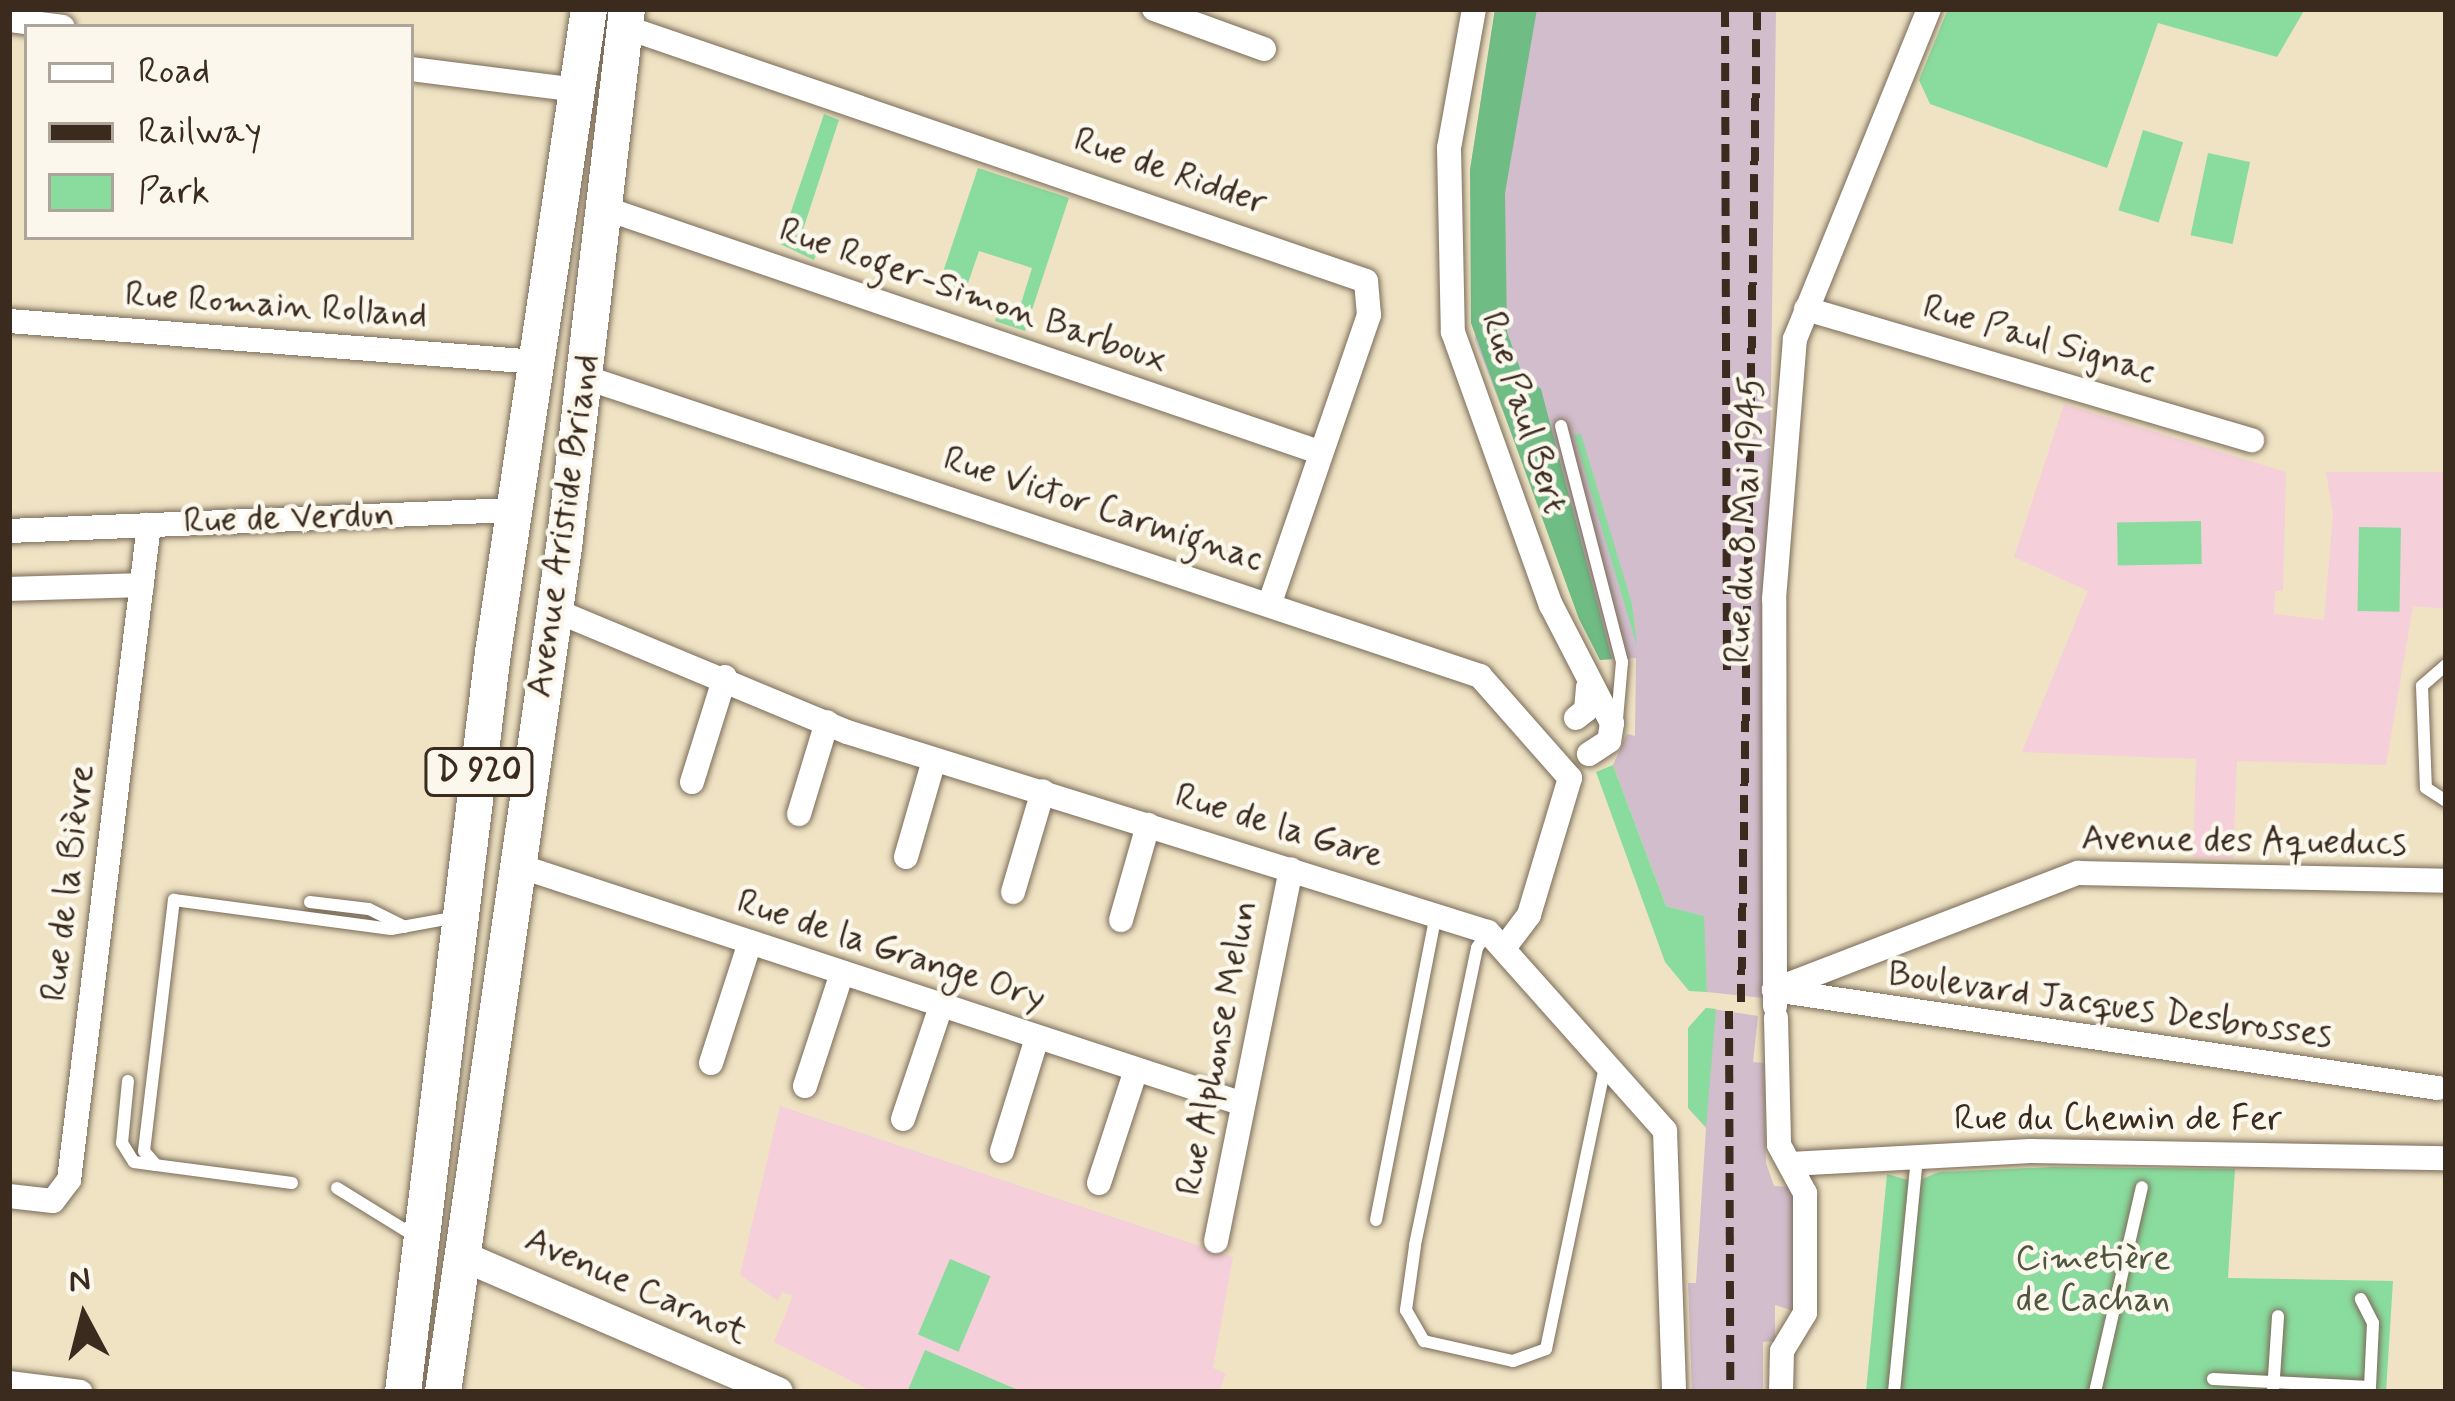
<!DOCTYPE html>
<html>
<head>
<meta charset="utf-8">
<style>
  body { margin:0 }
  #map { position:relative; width:2455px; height:1401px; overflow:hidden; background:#efe3c4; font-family:Mynerve,sans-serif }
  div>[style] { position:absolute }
  .built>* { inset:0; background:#f5cfd9 }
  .industrial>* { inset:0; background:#d1bdcb }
  .green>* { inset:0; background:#8adc9e; transform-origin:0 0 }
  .forest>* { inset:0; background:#6fbc85 }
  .roads { filter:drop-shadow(0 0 3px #7a6b58) drop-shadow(0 0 3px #7a6b58) }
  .service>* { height:12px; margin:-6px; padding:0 6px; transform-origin:6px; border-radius:6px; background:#fff }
  .minor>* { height:24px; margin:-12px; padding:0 12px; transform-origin:12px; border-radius:12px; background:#fff }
  .tertiary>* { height:30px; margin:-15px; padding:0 15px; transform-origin:15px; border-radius:15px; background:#fff }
  .primary>* { height:36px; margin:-18px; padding:0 18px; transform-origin:18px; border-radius:18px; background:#fff }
  .rail>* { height:8px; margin-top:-4px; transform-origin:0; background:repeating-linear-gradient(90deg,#3b2a1e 0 18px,transparent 0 27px) }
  span { translate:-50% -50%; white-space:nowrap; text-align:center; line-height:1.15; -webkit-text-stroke:9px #fbf7ec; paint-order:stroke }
  .shield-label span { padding:3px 9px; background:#fbf7ec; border:3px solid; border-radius:9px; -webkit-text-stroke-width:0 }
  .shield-label { font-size:33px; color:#3b2a1e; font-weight:700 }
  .street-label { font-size:36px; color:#3b2a1e }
  .park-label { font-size:36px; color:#4f563e }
  .frame { position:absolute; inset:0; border:12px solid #3b2a1e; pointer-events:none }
  .legend { position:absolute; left:24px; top:24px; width:390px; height:216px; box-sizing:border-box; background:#fbf7ec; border:3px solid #aea59a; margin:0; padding:15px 21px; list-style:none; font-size:36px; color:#3b2a1e }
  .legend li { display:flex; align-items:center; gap:24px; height:60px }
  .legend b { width:60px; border:3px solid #aea59a }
  .north { position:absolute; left:24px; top:1257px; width:120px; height:120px; -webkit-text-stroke:9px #fbf7ec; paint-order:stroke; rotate:353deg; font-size:33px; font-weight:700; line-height:48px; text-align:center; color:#3b2a1e }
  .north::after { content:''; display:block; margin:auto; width:42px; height:54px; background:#3b2a1e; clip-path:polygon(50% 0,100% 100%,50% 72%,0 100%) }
</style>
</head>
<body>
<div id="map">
  <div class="built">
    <div style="clip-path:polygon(2064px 404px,2286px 472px,2283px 591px,2275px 591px,2274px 614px,2324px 620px,2333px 514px,2326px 472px,2446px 472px,2446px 609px,2413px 606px,2386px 765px,2237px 761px,2233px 859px,2193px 858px,2196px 759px,2022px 752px,2088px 591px,2014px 557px)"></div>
    <div style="clip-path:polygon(780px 1106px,1233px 1257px,1213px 1368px,1226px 1374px,1218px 1392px,873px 1392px,774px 1342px,793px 1296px,782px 1292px,778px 1301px,740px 1275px)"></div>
  </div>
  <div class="industrial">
    <div style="clip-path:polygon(1495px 9px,1776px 9px,1763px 998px,1707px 992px,1703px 916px,1666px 906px,1613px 765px,1627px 734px,1635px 736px,1636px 658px,1600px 660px,1475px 340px,1470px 170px)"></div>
    <div style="clip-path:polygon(1706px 1008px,1758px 1016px,1753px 1062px,1764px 1063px,1766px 1163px,1774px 1186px,1793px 1187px,1794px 1311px,1775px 1305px,1775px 1341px,1763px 1342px,1763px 1392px,1692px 1392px,1688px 1283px,1696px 1283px,1706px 1128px,1688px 1108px,1688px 1028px)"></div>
  </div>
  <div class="green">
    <div style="clip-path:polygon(1948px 9px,2305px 9px,2277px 57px,2158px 23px,2107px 168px,1930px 104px,1919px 80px)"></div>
    <div style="clip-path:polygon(824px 114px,839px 120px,798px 245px,817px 252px,814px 260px,780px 244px)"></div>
    <div style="left:2143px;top:130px;width:42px;height:84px;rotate:17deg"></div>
    <div style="left:2208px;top:153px;width:43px;height:84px;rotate:12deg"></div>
    <div style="clip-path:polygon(978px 168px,1069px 198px,1025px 331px,995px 321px,1000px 304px,1019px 310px,1032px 268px,979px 251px,965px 292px,939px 284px)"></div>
    <div style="clip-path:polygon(1581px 434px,1632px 604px,1637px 646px,1574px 435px)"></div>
    <div style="left:2201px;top:521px;width:43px;height:84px;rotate:89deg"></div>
    <div style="left:2359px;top:527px;width:42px;height:84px;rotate:1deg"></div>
    <div style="clip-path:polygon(1613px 765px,1666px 906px,1704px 916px,1707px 992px,1689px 991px,1665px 962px,1596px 772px)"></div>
    <div style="clip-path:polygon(1706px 1008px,1716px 1009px,1706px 1127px,1688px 1108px,1688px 1028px)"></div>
    <div style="clip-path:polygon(2053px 1167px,2235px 1169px,2228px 1278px,2393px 1281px,2386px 1392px,1866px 1392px,1887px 1174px,1915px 1182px,1939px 1172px)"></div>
    <div style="left:950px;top:1259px;width:44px;height:82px;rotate:23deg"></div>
    <div style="clip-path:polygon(925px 1350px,1018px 1390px,1017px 1392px,908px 1390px)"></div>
  </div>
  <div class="forest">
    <div style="clip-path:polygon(1495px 9px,1537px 9px,1505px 193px,1507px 332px,1522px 374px,1541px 389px,1612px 659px,1600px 660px,1579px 619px,1471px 323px,1470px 170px)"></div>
  </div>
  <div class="roads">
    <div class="service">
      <div style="left:1561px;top:426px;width:244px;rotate:75.5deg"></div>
      <div style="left:1622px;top:662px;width:68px;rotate:95deg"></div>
      <div style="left:2446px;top:665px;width:32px;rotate:139deg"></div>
      <div style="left:2422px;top:686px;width:102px;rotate:87.8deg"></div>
      <div style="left:2426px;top:788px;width:24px;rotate:33deg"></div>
      <div style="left:310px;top:902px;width:59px;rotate:6.8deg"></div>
      <div style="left:369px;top:909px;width:40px;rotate:26.6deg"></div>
      <div style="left:1488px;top:932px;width:19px;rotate:125deg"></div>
      <div style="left:1477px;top:948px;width:304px;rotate:101.8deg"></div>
      <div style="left:1415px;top:1246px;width:65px;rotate:98deg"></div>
      <div style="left:1406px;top:1310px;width:36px;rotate:60deg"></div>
      <div style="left:1424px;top:1341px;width:91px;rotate:12.7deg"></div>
      <div style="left:1513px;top:1361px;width:35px;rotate:-20deg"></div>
      <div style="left:1546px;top:1349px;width:280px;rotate:-78.2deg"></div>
      <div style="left:128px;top:1081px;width:62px;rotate:95.5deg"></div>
      <div style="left:122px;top:1143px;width:22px;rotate:58deg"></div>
      <div style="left:134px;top:1162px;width:22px;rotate:8deg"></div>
      <div style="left:292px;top:1183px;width:137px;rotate:-172.5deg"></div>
      <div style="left:156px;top:1165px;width:18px;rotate:-131deg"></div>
      <div style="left:144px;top:1151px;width:253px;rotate:-83.2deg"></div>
      <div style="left:174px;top:900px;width:219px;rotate:7.6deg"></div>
      <div style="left:391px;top:929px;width:68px;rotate:-10.2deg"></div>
      <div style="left:337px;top:1188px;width:95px;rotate:31.7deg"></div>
      <div style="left:1376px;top:1220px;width:313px;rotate:-78.9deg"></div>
      <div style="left:2213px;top:1379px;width:157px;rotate:2.9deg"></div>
      <div style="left:2370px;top:1387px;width:64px;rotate:-87.3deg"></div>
      <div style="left:2373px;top:1323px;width:27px;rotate:-117deg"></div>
      <div style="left:1894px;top:1392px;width:235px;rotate:-84.4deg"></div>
      <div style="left:2095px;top:1392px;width:210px;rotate:-77.1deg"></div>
      <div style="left:2273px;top:1392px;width:76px;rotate:-86.2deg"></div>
    </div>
    <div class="minor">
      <div style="left:1154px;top:9px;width:117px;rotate:20deg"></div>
      <div style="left:1474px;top:9px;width:141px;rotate:100.2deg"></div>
      <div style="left:1449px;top:148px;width:184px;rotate:88.8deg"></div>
      <div style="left:1453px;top:332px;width:290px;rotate:70.3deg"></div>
      <div style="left:1551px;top:605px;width:133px;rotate:62.7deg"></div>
      <div style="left:1612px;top:723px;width:18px;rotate:99deg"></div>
      <div style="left:1609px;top:741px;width:24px;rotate:147deg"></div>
      <div style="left:9px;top:20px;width:54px;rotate:7.4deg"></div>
      <div style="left:625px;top:27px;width:783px;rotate:18.92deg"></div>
      <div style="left:1366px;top:281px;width:34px;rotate:85deg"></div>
      <div style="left:1369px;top:315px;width:305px;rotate:109deg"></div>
      <div style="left:411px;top:69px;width:167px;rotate:7.2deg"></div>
      <div style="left:604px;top:208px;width:755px;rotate:18.84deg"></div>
      <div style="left:1806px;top:309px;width:465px;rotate:16.4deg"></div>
      <div style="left:9px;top:321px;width:530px;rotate:4.44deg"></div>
      <div style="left:584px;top:377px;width:945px;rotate:18.45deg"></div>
      <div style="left:1480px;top:676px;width:136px;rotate:48.6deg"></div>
      <div style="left:1570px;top:778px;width:143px;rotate:106.7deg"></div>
      <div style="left:1529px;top:915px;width:39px;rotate:127deg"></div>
      <div style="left:9px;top:531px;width:504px;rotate:-2.39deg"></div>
      <div style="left:9px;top:589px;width:133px;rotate:-1.7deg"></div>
      <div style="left:554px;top:610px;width:317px;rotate:22.6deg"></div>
      <div style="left:847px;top:732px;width:671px;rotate:17.33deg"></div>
      <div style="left:1488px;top:932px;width:266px;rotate:48.3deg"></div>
      <div style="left:1665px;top:1131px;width:261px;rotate:88deg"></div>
      <div style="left:1576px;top:718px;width:13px;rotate:-39deg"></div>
      <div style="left:1586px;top:710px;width:23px;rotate:-85deg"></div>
      <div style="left:692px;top:782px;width:110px;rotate:-72.6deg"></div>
      <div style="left:799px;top:814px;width:96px;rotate:-73.1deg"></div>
      <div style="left:906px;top:857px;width:101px;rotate:-73.9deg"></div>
      <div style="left:516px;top:865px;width:765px;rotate:18.2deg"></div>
      <div style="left:1013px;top:892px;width:105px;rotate:-73.5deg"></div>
      <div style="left:1121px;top:920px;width:99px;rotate:-74.1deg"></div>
      <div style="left:1774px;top:990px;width:326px;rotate:-21.1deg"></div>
      <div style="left:2078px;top:873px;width:368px;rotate:1.2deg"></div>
      <div style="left:1774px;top:990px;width:671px;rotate:8.4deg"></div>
      <div style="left:1775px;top:1006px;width:407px;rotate:-90.1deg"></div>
      <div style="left:1774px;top:599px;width:261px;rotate:-85.4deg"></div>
      <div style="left:1795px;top:339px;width:356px;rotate:-67.9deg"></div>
      <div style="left:1776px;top:1018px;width:127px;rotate:88.6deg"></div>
      <div style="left:1779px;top:1145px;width:55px;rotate:61.6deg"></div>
      <div style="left:1805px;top:1193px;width:120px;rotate:90deg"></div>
      <div style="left:1805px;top:1313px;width:44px;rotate:121.2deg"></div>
      <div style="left:1782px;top:1351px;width:41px;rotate:91.4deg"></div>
      <div style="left:711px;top:1063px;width:127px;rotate:-72.1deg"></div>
      <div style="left:805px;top:1086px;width:119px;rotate:-71.9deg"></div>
      <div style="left:903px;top:1119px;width:119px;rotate:-71.4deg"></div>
      <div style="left:1002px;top:1151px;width:118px;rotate:-72.8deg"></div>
      <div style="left:1790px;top:1164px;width:241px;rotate:-3.1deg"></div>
      <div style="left:2031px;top:1151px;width:415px;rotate:1deg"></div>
      <div style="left:1099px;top:1183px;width:119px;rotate:-71.9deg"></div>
      <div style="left:9px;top:1196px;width:44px;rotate:6.5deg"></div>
      <div style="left:53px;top:1201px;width:26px;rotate:-53deg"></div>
      <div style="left:69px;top:1180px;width:660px;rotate:-83.04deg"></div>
      <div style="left:1216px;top:1241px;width:379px;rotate:-78.6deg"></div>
      <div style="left:9px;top:1383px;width:72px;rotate:7.2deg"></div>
    </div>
    <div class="tertiary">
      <div style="left:462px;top:1256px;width:344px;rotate:23.3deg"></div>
    </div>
    <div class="primary">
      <div style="left:403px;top:1392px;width:744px;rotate:-83.06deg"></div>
      <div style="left:493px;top:653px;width:651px;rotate:-81.52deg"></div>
      <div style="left:443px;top:1392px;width:854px;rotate:-81.85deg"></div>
      <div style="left:564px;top:547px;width:542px;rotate:-83.32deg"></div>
    </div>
  </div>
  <div class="rail">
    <div style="left:1725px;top:9px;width:661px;rotate:89.83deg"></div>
    <div style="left:1741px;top:1002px;width:993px;rotate:-89.08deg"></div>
    <div style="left:1729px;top:1011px;width:381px;rotate:89.8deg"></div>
  </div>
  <div class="shield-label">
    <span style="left:479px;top:772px">D 920</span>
  </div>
  <div class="street-label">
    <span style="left:1170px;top:172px;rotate:19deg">Rue de Ridder</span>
    <span style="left:973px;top:296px;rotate:19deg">Rue Roger-Simon Barboux</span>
    <span style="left:276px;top:306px;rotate:4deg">Rue Romain Rolland</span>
    <span style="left:2039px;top:340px;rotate:16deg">Rue Paul Signac</span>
    <span style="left:1523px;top:413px;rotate:72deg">Rue Paul Bert</span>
    <span style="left:1103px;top:510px;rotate:18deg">Rue Victor Carmignac</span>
    <span style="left:289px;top:519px;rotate:-2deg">Rue de Verdun</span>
    <span style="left:1746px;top:520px;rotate:-87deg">Rue du 8 Mai 1945</span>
    <span style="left:564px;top:526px;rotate:-82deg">Avenue Aristide Briand</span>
    <span style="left:1279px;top:827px;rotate:17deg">Rue de la Gare</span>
    <span style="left:2244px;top:842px;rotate:1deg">Avenue des Aqueducs</span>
    <span style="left:69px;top:883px;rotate:-83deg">Rue de la Bièvre</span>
    <span style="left:891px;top:951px;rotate:18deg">Rue de la Grange Ory</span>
    <span style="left:2110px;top:1006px;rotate:8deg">Boulevard Jacques Desbrosses</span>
    <span style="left:1218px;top:1048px;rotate:-79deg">Rue Alphonse Melun</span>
    <span style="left:2118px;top:1120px">Rue du Chemin de Fer</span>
    <span style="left:636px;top:1287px;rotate:24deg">Avenue Carnot</span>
  </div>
  <div class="park-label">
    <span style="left:2093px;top:1280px">Cimetière<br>de Cachan</span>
  </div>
  <div class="frame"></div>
  <ul class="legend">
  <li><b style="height:15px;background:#fff"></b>Road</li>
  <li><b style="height:15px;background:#3b2a1e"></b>Railway</li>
  <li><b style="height:33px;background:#8adc9e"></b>Park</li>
  </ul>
  <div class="north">N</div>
</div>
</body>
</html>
